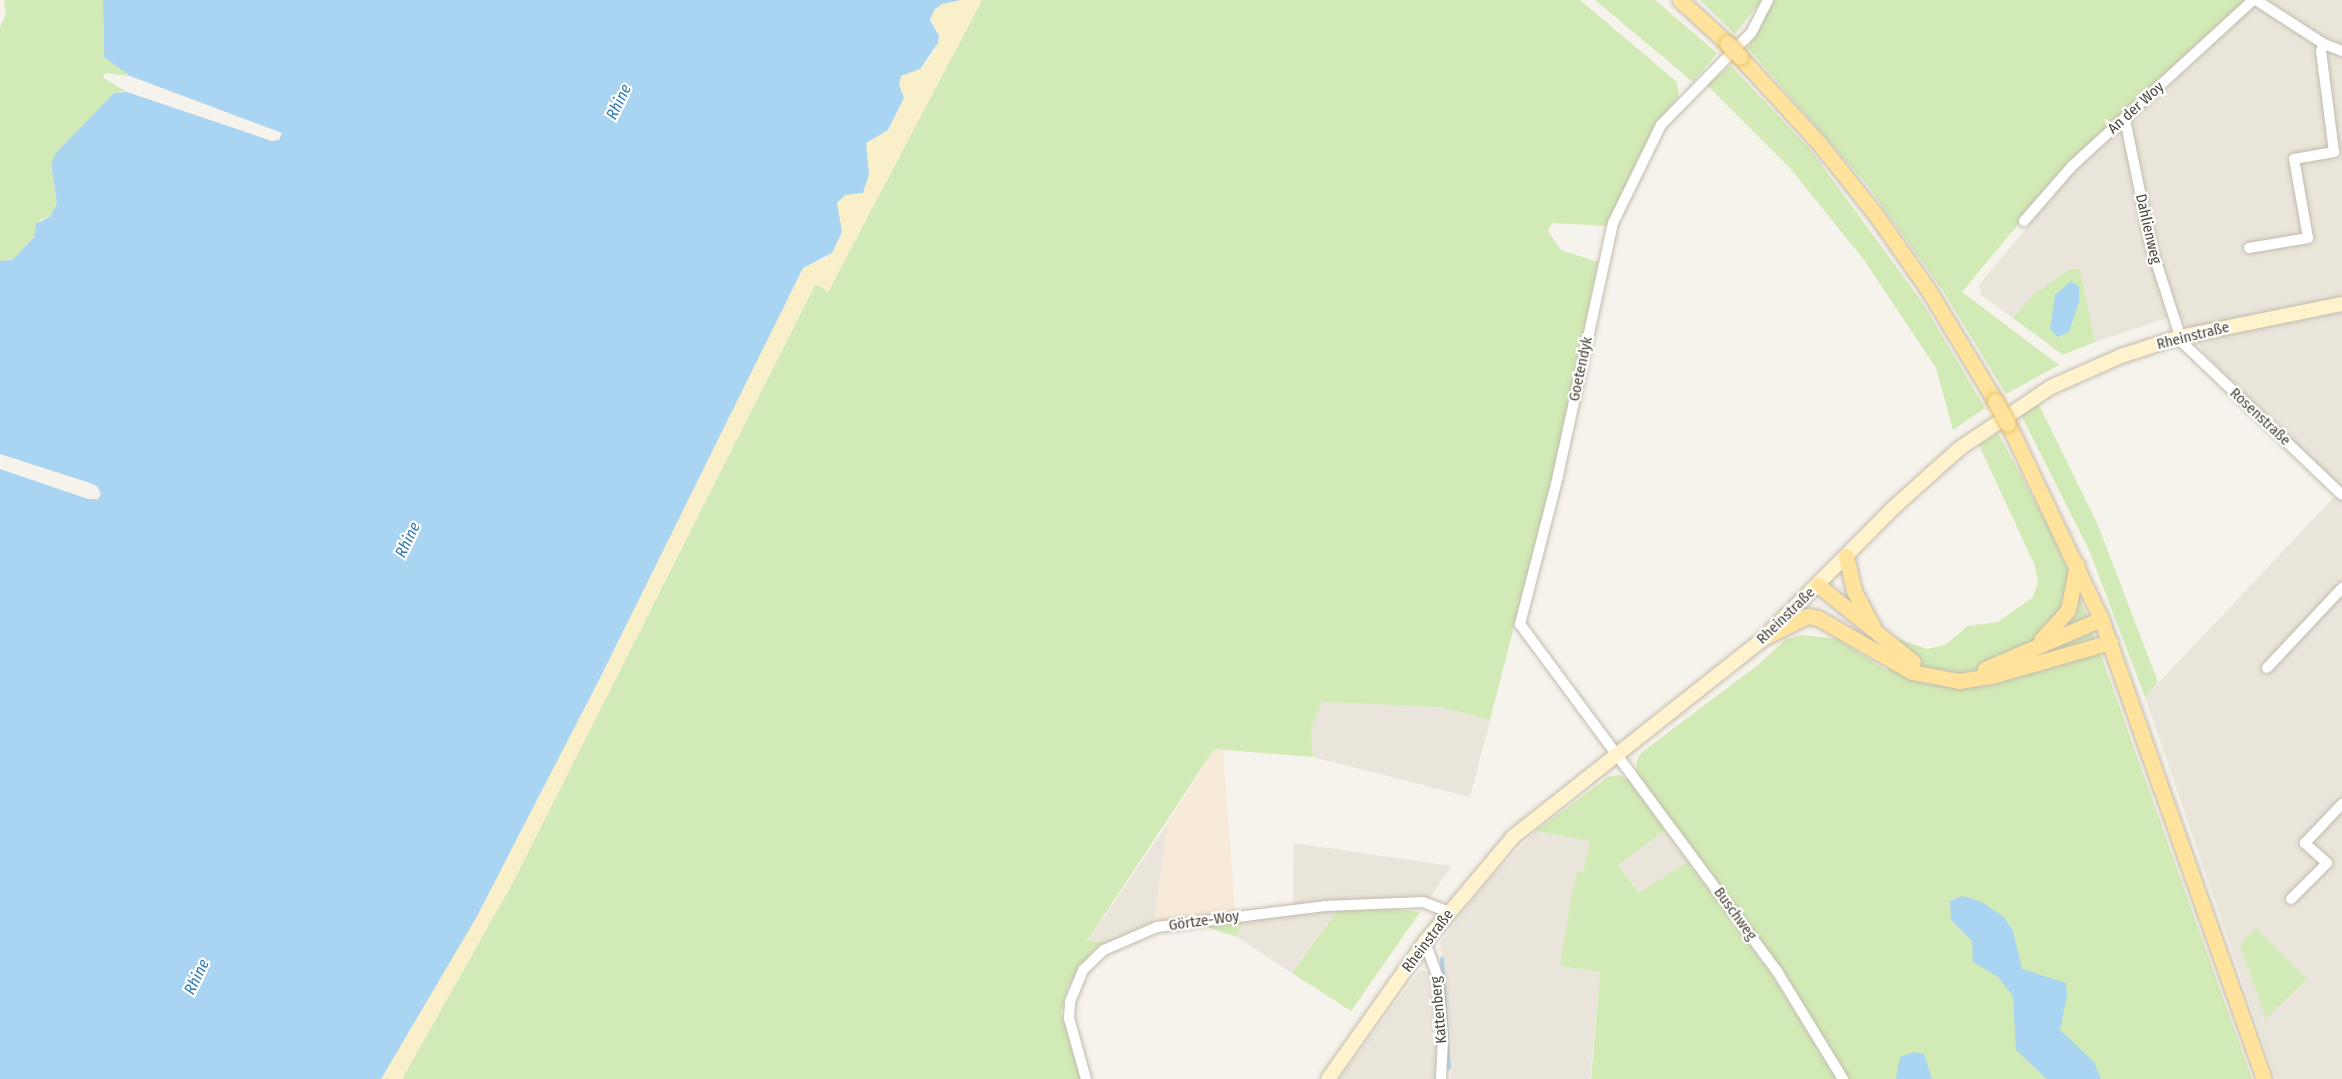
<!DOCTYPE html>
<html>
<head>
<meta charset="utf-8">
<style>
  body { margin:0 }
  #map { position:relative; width:2342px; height:1079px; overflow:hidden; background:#f6f3ec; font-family:"Fira Sans Condensed",sans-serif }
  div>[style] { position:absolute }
  .residential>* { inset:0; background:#eae5da; transform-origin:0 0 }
  .commercial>* { inset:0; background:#f7ead8 }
  .green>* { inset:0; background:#d2eab5 }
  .sand>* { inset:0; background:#f9efc9 }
  .water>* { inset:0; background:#a9d4f2 }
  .stream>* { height:4px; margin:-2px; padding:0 2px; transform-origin:2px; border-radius:2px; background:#a9d4f2 }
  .roads { filter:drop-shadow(0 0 2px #c2bbae) drop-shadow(0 0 2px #c2bbae) }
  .street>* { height:10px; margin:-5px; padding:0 5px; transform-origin:5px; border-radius:5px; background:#fff }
  .secondary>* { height:14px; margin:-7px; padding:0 7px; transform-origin:7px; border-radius:7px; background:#fff3cd }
  .primary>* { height:15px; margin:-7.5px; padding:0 7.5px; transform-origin:7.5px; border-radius:7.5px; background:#ffe39c }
  .bridges { filter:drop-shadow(0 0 2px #e6c16a) drop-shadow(0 0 2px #e6c16a) }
  .primary-bridge>* { height:15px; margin:-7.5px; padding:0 7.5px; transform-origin:7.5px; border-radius:7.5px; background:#ffe39c }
  span { translate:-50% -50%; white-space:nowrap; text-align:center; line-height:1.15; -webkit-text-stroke:4.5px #fff; paint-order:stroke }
  .street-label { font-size:15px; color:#4b4439 }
  .water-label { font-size:16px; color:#2e7ab2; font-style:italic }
</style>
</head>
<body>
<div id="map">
  <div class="residential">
    <div style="clip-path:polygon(2250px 0,2342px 0,2342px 1079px,2276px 1079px,2145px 697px,2339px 492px,2205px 354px,2179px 314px,2095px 342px,2080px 269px,2070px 269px,2034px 294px,2013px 318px,1981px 295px,1979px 285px,2075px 170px,2206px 52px)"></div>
    <div style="clip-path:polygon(1321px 702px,1440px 707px,1490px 720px,1470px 797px,1313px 757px,1311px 728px)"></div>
    <div style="clip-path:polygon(1168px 823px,1154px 922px,1108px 943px,1087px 942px)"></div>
    <div style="left:1665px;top:830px;width:39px;height:58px;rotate:54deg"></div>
    <div style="clip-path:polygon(1536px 831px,1590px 841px,1583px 873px,1578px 873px,1560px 966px,1600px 972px,1590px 1079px,1451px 1079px,1452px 1042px,1440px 943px,1486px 883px)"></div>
    <div style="clip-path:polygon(1294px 843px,1451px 866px,1429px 899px,1293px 905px)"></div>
    <div style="clip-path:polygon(1338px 910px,1292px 973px,1237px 937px,1243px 920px)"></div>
    <div style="clip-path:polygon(1420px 970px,1431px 973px,1438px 1042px,1436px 1079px,1339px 1079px)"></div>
  </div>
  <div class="commercial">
    <div style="clip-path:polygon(1214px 749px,1223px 750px,1235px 912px,1154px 922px,1168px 823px)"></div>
  </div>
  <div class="green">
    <div style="clip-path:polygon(4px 0,103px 0,104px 57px,130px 76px,105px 73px,103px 78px,127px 92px,120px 91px,56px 153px,51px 163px,57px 203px,51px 216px,40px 220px,34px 237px,12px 260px,0 261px,0 27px,6px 14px)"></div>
    <div style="clip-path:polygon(982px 0,1580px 0,1677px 82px,1679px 97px,1657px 122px,1607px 226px,1552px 223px,1548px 231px,1561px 250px,1598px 262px,1553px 474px,1490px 720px,1440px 707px,1322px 702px,1311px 728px,1313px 757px,1214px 749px,1087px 941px,1108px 943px,1093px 950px,1068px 986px,1061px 1012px,1081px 1079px,402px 1079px,513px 882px,816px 283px,828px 292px)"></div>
    <div style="clip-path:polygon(1595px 0,1655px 0,1717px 53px,1693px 82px)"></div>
    <div style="clip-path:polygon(1700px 0,1762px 0,1735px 34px)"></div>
    <div style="clip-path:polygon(1774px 0,2246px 0,2069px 163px,1962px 292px,2059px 365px,2006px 394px,1943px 291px,1868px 186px,1748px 48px)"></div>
    <div style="clip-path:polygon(1731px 66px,1810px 149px,1922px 302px,1985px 408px,1953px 430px,1936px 368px,1864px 260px,1790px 168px,1706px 84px)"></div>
    <div style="clip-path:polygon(2070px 269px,2080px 269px,2095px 342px,2063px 355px,2013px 318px,2034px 294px)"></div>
    <div style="clip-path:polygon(2038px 403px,2097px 523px,2158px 682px,2145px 697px,2089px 550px,2020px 413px)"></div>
    <div style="clip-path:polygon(1998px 433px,2051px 531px,2087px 616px,2252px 1079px,1849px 1079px,1781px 969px,1637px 773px,1636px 763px,1641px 753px,1759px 664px,1786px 639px,1802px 635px,1837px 639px,1888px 671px,1899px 639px,1927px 649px,1945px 645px,1968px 626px,1998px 622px,2032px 598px,2038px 584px,2035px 566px,1979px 445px)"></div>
    <div style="clip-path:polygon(1619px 775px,1629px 780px,1665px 830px,1618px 865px,1639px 893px,1688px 862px,1772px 975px,1836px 1079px,1591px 1079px,1600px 972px,1560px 966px,1571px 899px,1578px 872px,1583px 873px,1590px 841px,1536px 831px,1608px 777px)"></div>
    <div style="clip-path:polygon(1392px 909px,1420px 912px,1351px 1011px,1292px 973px,1338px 910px)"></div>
    <div style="clip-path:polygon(1243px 920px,1237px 937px,1204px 926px)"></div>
    <div style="clip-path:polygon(2256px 928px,2307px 979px,2266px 1019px,2240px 944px)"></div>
  </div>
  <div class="sand">
    <div style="clip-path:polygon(961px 0,982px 0,828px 292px,815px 284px,513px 882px,402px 1079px,381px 1079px,476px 918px,599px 680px,803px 268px,827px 258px,840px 236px,836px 204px,869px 168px,866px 143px,875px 137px,901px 76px,920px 69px,934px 52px,939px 36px,930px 20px,934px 10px,942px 4px)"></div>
  </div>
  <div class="water">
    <div style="clip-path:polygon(103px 0,961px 0,942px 4px,934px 10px,930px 20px,939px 36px,938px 43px,920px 69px,901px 76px,899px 85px,904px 98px,888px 130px,866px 143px,869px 174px,863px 193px,845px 195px,837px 203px,842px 232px,832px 253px,803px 268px,599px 680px,476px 918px,381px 1079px,0 1079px,0 469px,88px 499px,98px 499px,101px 494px,97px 486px,87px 482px,0 454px,0 261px,12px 260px,34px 237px,36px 224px,51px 216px,57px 203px,51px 163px,56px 153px,114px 93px,127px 92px,272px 141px,279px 140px,282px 133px,130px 76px,104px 57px)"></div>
    <div style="clip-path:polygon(2071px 281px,2079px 287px,2079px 302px,2069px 332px,2058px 337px,2050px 329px,2055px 295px)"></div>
    <div style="clip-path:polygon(1962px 896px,1980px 901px,2004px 917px,2013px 931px,2022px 969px,2066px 983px,2067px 996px,2060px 1030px,2094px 1062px,2101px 1079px,2047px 1079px,2016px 1050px,2013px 996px,1998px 977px,1973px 962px,1972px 941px,1951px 920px,1950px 901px)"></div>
    <div style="clip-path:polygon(1914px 1052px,1924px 1054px,1932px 1079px,1896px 1079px,1900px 1057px)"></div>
  </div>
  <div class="stream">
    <div style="left:1442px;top:959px;width:109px;rotate:86.3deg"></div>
  </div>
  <div class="roads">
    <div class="street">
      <div style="left:1768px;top:0;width:37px;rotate:117deg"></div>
      <div style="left:1751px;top:33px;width:129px;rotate:134.4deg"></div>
      <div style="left:1661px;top:125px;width:109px;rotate:116.1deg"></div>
      <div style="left:1613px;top:223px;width:259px;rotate:102.3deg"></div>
      <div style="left:1558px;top:476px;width:153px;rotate:104.4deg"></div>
      <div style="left:1520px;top:624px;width:432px;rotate:53.5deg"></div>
      <div style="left:1777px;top:971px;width:127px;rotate:58.6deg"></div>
      <div style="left:2256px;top:0;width:81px;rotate:32.9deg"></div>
      <div style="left:2324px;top:44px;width:19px;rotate:21deg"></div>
      <div style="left:2125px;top:119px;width:130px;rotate:78.4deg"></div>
      <div style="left:2151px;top:246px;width:101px;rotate:72.1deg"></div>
      <div style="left:2182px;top:342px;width:221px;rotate:43.7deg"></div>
      <div style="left:2024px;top:221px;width:73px;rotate:-48.9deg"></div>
      <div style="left:2072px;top:166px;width:246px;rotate:-42.5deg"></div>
      <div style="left:2249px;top:248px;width:60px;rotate:-9.6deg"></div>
      <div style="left:2308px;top:238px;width:80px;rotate:-100deg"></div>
      <div style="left:2294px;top:159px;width:41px;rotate:-9.9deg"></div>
      <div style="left:2334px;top:152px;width:102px;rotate:-97.3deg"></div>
      <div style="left:2321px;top:51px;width:8px;rotate:-67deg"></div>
      <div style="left:2267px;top:668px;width:110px;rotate:-46.8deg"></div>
      <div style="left:2291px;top:899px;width:51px;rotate:-45deg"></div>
      <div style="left:2327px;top:863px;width:30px;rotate:-138deg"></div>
      <div style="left:2305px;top:843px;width:54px;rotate:-46.5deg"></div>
      <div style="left:1425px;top:942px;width:37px;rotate:70deg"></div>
      <div style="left:1438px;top:977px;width:63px;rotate:85.5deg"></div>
      <div style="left:1443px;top:1040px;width:39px;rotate:93deg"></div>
      <div style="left:1086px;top:1079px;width:63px;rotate:-105.6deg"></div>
      <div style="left:1069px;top:1018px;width:16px;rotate:-86deg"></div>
      <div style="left:1070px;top:1002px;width:35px;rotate:-68deg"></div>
      <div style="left:1083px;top:970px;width:29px;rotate:-44deg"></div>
      <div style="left:1104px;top:950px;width:58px;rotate:-23.5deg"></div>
      <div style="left:1157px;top:927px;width:169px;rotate:-7.1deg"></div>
      <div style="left:1325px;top:906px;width:98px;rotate:-2.3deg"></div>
      <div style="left:1423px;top:902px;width:28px;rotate:21deg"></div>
    </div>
    <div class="secondary">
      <div style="left:1328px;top:1079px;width:168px;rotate:-54.7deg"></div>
      <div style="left:1425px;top:942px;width:137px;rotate:-50deg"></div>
      <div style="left:1513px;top:837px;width:322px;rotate:-38.4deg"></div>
      <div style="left:1765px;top:637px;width:180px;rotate:-45.2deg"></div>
      <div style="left:1892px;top:509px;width:91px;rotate:-41.9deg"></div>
      <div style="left:1960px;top:448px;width:110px;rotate:-33.8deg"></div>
      <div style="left:2051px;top:387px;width:77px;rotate:-23.9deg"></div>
      <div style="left:2121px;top:356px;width:62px;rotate:-17.9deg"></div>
      <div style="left:2180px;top:337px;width:165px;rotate:-11.5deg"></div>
    </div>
    <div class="primary">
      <div style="left:1680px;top:0;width:64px;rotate:42.5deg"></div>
      <div style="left:1740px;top:57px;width:115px;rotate:47.5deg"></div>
      <div style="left:1818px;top:142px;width:93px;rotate:51.5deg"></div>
      <div style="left:1876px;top:215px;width:93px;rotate:55.1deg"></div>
      <div style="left:1929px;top:291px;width:128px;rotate:59deg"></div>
      <div style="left:2008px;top:424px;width:216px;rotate:64.5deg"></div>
      <div style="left:2101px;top:619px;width:488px;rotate:70.5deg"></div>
      <div style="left:1846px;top:556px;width:36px;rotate:77deg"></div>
      <div style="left:1854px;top:591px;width:40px;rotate:62deg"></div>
      <div style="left:1818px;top:585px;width:122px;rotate:39deg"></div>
      <div style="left:1765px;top:637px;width:47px;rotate:-26.6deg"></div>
      <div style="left:1807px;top:616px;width:11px;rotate:10deg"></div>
      <div style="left:1818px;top:618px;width:108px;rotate:29.9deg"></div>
      <div style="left:1912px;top:672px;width:48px;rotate:10.8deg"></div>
      <div style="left:1959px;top:681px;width:36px;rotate:-9deg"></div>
      <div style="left:1995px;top:675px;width:120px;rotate:-16deg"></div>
      <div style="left:2041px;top:640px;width:40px;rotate:-48deg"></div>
      <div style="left:2068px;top:610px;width:46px;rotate:-78.7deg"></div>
      <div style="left:1985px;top:669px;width:126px;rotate:-23.3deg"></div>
    </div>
  </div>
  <div class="bridges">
    <div class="primary-bridge">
      <div style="left:1727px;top:43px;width:19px;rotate:47deg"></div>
      <div style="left:1995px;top:401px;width:26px;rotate:61deg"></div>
    </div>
  </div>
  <div class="street-label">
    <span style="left:2136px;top:108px;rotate:-42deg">An der Woy</span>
    <span style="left:2148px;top:229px;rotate:77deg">Dahlienweg</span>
    <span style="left:2193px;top:336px;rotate:-14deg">Rheinstraße</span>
    <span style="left:1581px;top:369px;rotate:-78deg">Goetendyk</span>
    <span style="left:2260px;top:417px;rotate:43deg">Rosenstraße</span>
    <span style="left:1786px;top:616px;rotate:-44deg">Rheinstraße</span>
    <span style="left:1735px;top:914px;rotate:54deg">Buschweg</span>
    <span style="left:1204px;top:921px;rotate:-8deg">Görtze-Woy</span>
    <span style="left:1428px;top:941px;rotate:-53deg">Rheinstraße</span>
    <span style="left:1439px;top:1010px;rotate:-95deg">Kattenberg</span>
  </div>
  <div class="water-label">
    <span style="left:619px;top:102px;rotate:-64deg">Rhine</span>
    <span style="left:408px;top:540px;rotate:-64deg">Rhine</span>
    <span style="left:197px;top:977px;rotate:-64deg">Rhine</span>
  </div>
</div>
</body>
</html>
